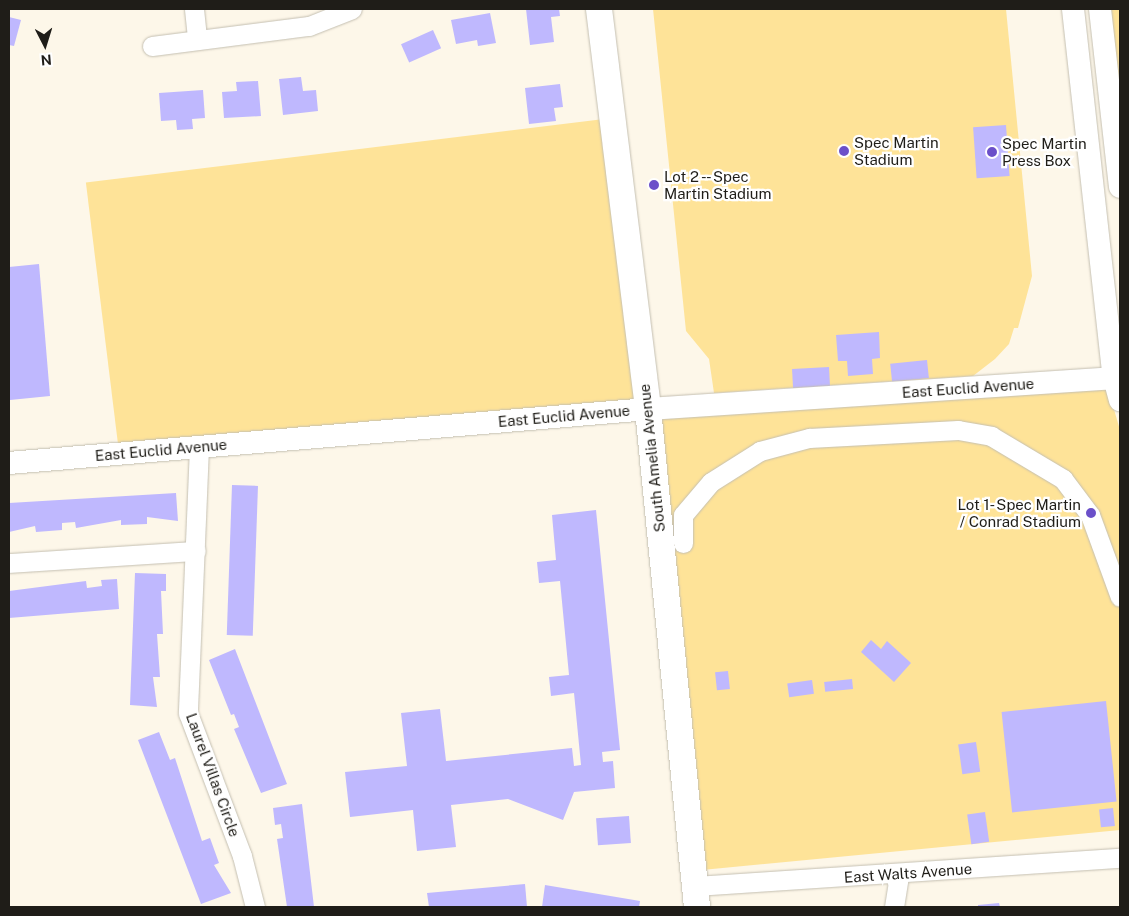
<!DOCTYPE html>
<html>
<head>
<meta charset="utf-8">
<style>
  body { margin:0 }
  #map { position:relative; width:1129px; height:916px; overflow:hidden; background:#fdf7e9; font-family:"Public Sans",sans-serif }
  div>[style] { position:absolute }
  .green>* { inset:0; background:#fee398; transform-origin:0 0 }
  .building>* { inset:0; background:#bfb8fe; transform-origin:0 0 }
  .roads { filter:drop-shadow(0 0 1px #c4bfb1) drop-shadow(0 0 1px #c4bfb1) }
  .minor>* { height:19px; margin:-9.5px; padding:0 9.5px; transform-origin:9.5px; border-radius:9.5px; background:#fff }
  .tertiary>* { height:22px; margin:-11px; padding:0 11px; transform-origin:11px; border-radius:11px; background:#fff }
  .secondary>* { height:26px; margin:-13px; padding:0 13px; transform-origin:13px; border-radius:13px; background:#fff }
  .dots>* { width:14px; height:14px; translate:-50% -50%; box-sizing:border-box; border:2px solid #fff; border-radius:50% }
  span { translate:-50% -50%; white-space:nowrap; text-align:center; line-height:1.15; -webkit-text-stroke:4.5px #fff; paint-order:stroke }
  .poi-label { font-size:15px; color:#1f1d18 }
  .left { translate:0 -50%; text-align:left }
  .right { translate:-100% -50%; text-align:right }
  .street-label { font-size:15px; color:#1f1d18 }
  .frame { position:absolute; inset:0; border:10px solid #1f1d18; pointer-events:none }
  .north { position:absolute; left:20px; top:20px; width:50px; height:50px; -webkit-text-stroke:4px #fff; paint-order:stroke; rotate:175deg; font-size:14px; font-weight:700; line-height:20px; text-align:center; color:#1f1d18 }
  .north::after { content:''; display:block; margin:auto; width:18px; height:22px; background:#1f1d18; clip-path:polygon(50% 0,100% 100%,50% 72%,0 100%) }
</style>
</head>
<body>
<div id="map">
  <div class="green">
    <div style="clip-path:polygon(653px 9px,1006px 9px,1032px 276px,1018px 328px,1014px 328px,1009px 344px,995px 359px,973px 376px,714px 393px,709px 359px,686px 331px)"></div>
    <div style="clip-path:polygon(1108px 9px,1120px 9px,1120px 115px)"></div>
    <div style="left:604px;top:119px;width:283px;height:522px;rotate:83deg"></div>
    <div style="clip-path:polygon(1108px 389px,1120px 430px,1120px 830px,702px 870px,657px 418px)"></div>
  </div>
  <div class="building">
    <div style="clip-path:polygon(526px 9px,559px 9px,560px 16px,551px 17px,554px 42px,530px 45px)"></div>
    <div style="clip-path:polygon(490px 13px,496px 43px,478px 46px,477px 40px,456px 44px,451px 20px)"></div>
    <div style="clip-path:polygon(9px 17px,21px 20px,14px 46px,9px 45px)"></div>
    <div style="left:433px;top:30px;width:20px;height:35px;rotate:66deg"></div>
    <div style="clip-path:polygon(301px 77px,303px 91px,316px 90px,318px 111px,283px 115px,279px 79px)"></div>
    <div style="clip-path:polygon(258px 81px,261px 116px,224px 118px,222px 92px,237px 91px,236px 82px)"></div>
    <div style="clip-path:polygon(560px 84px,563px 107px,554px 108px,556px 121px,529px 124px,525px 88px)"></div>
    <div style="clip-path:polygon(203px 90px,205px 118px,192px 119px,193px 129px,177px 130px,176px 120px,161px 121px,159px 93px)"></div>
    <div style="left:1006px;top:125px;width:51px;height:33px;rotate:86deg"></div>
    <div style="clip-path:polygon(39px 264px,50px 396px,10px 400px,9px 267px)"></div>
    <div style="clip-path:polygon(879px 332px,880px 358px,872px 359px,873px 374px,848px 376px,847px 361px,838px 361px,836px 335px)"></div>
    <div style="left:927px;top:360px;width:18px;height:37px;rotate:84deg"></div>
    <div style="left:829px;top:367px;width:19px;height:37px;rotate:87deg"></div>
    <div style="left:232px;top:485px;width:26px;height:150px;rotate:2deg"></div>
    <div style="clip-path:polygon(176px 493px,178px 521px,147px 517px,147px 524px,121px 525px,121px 520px,76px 528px,75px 522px,62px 523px,62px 530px,36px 532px,35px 526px,9px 532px,9px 503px)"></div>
    <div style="clip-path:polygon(596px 510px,620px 750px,602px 752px,603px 762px,613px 761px,615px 788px,574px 792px,563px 820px,508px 799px,451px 805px,456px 847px,417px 851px,413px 810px,350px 817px,345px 772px,407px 766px,401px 713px,440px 709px,446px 761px,572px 748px,574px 766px,581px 765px,574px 693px,551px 696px,549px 677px,569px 675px,560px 581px,539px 583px,537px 562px,556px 560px,552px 515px)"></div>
    <div style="clip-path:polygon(135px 573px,166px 574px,166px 591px,161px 591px,163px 634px,157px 634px,160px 677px,153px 677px,157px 707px,130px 705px)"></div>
    <div style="clip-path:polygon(117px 579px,119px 609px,9px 618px,9px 591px,86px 581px,87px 588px,102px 586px,101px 580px)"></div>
    <div style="clip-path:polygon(871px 640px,881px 649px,887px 641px,911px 663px,894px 682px,861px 652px)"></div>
    <div style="clip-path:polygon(235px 649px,287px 784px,261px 793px,234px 729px,239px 727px,234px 714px,231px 715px,209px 660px)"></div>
    <div style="left:728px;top:671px;width:18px;height:13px;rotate:84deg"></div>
    <div style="left:852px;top:679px;width:10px;height:28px;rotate:84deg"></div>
    <div style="left:812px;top:680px;width:14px;height:25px;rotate:82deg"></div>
    <div style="left:1106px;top:701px;width:101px;height:105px;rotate:84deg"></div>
    <div style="clip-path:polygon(159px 732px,170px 760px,175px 758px,202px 841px,210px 838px,219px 863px,214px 865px,231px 893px,201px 904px,138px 740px)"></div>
    <div style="left:976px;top:742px;width:30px;height:18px;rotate:82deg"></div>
    <div style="clip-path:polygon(302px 804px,314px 907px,287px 907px,277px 839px,283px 838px,281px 824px,275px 825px,273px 808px)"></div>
    <div style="left:1113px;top:808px;width:18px;height:14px;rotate:84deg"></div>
    <div style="left:985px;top:812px;width:30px;height:18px;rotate:82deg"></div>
    <div style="left:629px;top:816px;width:27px;height:33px;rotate:86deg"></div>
    <div style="clip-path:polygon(525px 884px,527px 907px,429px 907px,427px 893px)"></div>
    <div style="clip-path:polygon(545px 885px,640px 901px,639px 907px,542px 907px)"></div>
    <div style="clip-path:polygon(999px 903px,1000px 907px,978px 907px,978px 905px)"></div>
  </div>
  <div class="roads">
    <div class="minor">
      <div style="left:194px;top:9px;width:31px;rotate:84deg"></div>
      <div style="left:152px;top:46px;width:158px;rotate:-7.3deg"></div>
      <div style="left:309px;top:26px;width:46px;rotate:-21.6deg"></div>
      <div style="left:199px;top:447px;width:266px;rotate:92.4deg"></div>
      <div style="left:188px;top:713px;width:153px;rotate:69.3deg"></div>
      <div style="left:242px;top:856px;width:53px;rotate:75.7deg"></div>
      <div style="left:683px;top:543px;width:28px;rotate:-90deg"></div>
      <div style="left:683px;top:515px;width:43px;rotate:-49.7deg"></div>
      <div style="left:711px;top:482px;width:58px;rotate:-32.3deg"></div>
      <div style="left:760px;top:451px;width:51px;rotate:-14.9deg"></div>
      <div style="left:809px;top:438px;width:149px;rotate:-3.1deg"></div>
      <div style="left:958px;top:430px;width:34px;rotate:10deg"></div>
      <div style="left:991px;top:436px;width:84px;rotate:30.8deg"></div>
      <div style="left:1063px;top:479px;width:45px;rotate:53.1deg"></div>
      <div style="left:1090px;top:515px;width:87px;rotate:69.9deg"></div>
      <div style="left:9px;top:563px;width:187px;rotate:-3.7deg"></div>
      <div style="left:695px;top:886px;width:426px;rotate:-3.8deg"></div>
      <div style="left:894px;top:907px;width:33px;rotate:-81deg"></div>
    </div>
    <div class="tertiary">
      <div style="left:1073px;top:9px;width:371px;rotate:83.7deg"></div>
      <div style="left:1114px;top:378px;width:23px;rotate:75deg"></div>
      <div style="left:1100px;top:9px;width:179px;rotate:83.6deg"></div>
      <div style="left:9px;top:463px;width:641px;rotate:-4.83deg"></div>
      <div style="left:648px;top:409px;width:473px;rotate:-3.8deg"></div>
    </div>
    <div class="secondary">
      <div style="left:599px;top:9px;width:403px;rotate:83deg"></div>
      <div style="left:648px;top:409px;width:500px;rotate:84.38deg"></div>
    </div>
  </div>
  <div class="dots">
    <div style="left:844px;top:151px;background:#6b50c9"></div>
    <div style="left:992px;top:152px;background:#6b50c9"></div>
    <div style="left:654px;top:185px;background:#6b50c9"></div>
    <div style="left:1091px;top:513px;background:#6b50c9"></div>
  </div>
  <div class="poi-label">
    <span class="left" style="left:854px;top:151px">Spec Martin<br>Stadium</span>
    <span class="left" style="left:1002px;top:152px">Spec Martin<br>Press Box</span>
    <span class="left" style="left:664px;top:185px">Lot 2 - - Spec<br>Martin Stadium</span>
    <span class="right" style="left:1081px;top:513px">Lot 1- Spec Martin<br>/ Conrad Stadium</span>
  </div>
  <div class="street-label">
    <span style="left:968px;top:388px;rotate:-4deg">East Euclid Avenue</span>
    <span style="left:564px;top:416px;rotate:-5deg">East Euclid Avenue</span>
    <span style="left:161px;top:450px;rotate:-5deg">East Euclid Avenue</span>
    <span style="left:652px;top:458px;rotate:-96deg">South Amelia Avenue</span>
    <span style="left:213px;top:775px;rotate:70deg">Laurel Villas Circle</span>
    <span style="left:908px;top:873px;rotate:-4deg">East Walts Avenue</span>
  </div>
  <div class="frame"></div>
  <div class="north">N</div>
</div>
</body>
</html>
